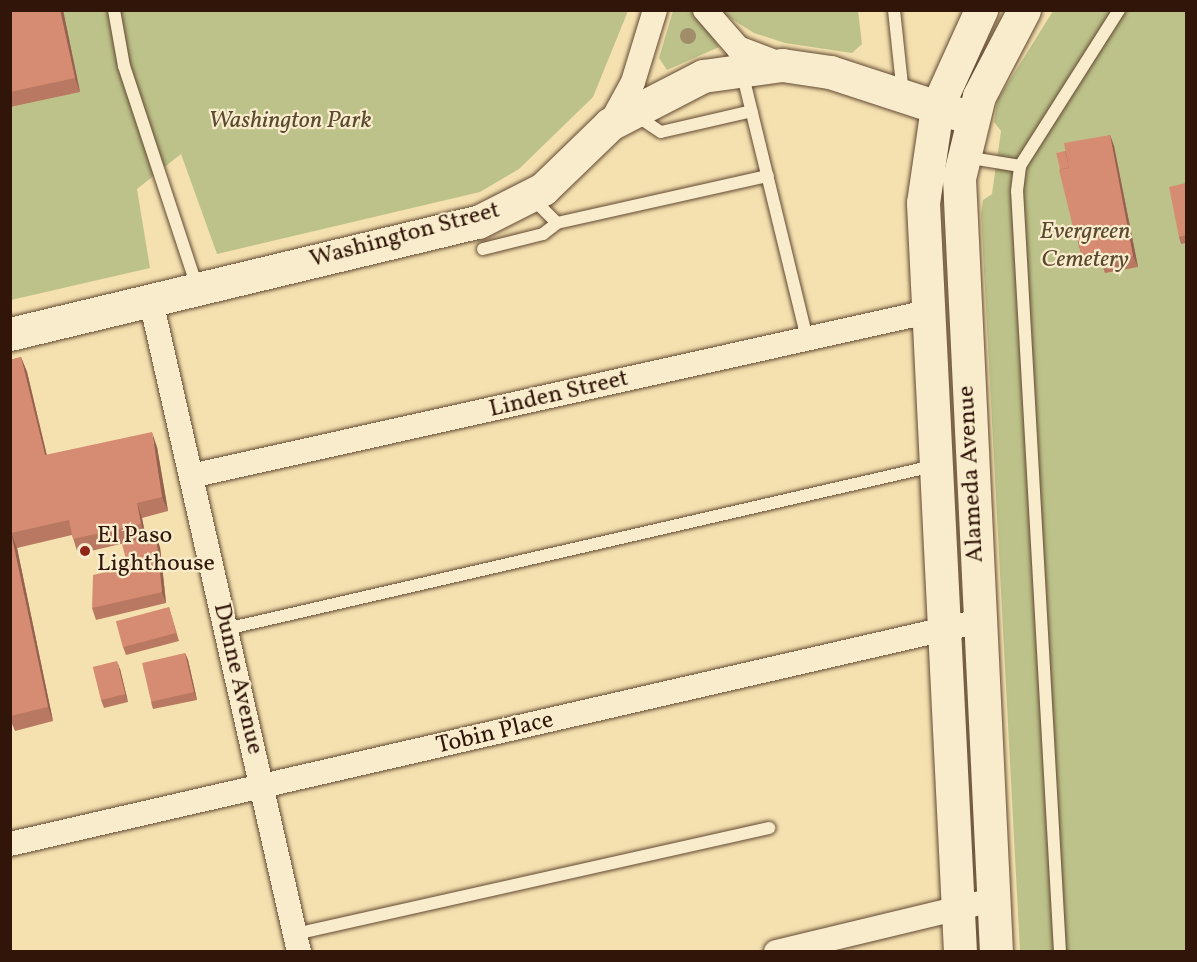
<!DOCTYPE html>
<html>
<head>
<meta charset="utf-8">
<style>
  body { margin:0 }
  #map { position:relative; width:1197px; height:962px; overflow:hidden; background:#f5e1b0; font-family:Vollkorn,serif }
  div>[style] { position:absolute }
  .green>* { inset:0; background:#bdc28a }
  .roads { filter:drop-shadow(0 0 2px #614832) drop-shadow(0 0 2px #614832) }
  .lane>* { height:12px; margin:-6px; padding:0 6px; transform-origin:6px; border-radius:6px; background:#f8eccc }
  .street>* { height:24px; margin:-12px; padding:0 12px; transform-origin:12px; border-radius:12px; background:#f8eccc }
  .secondary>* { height:33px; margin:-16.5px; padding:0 16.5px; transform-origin:16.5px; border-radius:16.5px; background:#f8eccc }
  .trees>* { width:16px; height:16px; margin:-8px; border-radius:50%; background:#a08d69 }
  .wall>* { inset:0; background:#b87862 }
  .shaded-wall>* { inset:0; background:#966250 }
  .building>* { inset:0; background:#d68c72; transform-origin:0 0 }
  .dots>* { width:16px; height:16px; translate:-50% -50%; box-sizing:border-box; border:3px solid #f8eccc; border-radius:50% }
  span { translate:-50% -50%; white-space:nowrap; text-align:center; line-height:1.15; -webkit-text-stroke:4.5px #f8eccc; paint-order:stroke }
  .park-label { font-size:24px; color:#5a492f; font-style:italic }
  .street-label { font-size:24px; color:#301508 }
  .poi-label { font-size:24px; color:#301508 }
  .left { translate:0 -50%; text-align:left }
  .frame { position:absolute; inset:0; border:12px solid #301508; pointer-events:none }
</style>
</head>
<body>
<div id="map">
  <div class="green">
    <div style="clip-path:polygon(10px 11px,628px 11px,593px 97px,519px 169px,480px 192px,217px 254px,181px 154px,137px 189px,150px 268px,11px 300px)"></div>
    <div style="clip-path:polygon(673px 11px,695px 11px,719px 47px,667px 70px,659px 58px)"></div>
    <div style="clip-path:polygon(719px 11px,858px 11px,862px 44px,852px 53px,785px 43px,754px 33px)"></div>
    <div style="clip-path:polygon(1053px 11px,1186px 11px,1186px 951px,1020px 951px,981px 214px,983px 200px,992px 194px,1001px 131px,994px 122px,998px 99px)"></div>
  </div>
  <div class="roads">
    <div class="lane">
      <div style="left:114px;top:10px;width:57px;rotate:79.9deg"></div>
      <div style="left:124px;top:66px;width:233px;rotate:71.7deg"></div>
      <div style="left:894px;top:10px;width:84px;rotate:83.9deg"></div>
      <div style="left:742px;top:72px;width:274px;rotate:76.3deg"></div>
      <div style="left:634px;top:114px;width:32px;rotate:34deg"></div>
      <div style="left:661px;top:132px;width:93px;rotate:-13deg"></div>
      <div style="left:965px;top:157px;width:56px;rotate:9.3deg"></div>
      <div style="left:532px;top:198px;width:35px;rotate:45deg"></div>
      <div style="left:557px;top:223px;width:216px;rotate:-12.6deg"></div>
      <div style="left:483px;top:249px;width:62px;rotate:-14deg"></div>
      <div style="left:543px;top:234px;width:18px;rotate:-38deg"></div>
      <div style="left:226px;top:629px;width:726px;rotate:-12.98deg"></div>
      <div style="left:295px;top:934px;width:486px;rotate:-12.6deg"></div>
      <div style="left:1060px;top:952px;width:762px;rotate:-93.23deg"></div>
      <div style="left:1017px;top:191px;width:25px;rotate:-83deg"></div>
      <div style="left:1020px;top:166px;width:185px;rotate:-57.6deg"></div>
    </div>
    <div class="street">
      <div style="left:705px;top:10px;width:50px;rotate:49deg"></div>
      <div style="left:738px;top:48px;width:45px;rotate:20.9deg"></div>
      <div style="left:610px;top:124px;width:48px;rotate:-61.3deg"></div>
      <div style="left:633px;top:82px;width:75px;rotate:-73deg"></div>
      <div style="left:151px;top:301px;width:668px;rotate:77.19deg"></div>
      <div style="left:191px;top:476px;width:754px;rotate:-12.56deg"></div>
      <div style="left:10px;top:844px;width:995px;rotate:-12.95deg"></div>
      <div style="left:776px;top:952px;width:223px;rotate:-13.5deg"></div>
    </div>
    <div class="secondary">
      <div style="left:10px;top:334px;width:481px;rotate:-13.5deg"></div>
      <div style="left:478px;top:222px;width:73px;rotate:-26.9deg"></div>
      <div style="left:543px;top:189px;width:93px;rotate:-44.1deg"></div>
      <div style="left:610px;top:124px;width:105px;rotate:-27.3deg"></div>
      <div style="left:703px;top:76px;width:80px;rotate:-7.9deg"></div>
      <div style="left:782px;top:65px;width:49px;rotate:8.3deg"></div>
      <div style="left:830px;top:72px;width:148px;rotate:18.1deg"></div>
      <div style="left:960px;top:952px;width:750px;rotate:-92.83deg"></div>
      <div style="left:923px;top:203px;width:97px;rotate:-81.7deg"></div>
      <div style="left:937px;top:107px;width:107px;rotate:-65.6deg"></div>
      <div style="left:996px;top:952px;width:775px;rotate:-92.74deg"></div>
      <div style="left:959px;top:178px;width:84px;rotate:-76.3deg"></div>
      <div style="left:979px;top:96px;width:97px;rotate:-62.4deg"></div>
    </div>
  </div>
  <div class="trees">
    <div style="left:688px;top:36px"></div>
  </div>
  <div class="wall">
    <div style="clip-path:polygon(10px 10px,63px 10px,80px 92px,10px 107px)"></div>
    <div style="clip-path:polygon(1110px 135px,1114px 146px,1138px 267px,1105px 273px,1101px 262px,1099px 255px,1082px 258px,1060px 170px,1065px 151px)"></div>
    <div style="clip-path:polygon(1186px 183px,1186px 243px,1181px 244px,1179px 237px)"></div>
    <div style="clip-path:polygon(21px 357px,27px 372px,47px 455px,157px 447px,168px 511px,142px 518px,146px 538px,160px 547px,166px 603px,96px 620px,92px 608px,128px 567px,125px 543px,78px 554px,72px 535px,17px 548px,53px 721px,15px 731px,10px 719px,10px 360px)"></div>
    <div style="clip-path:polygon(169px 607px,179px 641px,126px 655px,123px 647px)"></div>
    <div style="clip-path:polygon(185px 653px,188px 660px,197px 700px,153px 709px,151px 702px)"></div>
    <div style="clip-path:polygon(120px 669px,128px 702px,104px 708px,101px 700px)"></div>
  </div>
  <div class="shaded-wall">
    <div style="clip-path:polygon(60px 10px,63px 10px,80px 92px,75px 78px)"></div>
    <div style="clip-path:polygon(1110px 135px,1114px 146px,1138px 267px,1133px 256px)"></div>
    <div style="clip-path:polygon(21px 357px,27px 372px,50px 470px,45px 455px)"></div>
    <div style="clip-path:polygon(152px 432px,157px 447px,168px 511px,162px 497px)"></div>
    <div style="clip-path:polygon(137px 503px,142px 518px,146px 539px,141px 524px)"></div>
    <div style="clip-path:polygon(11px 533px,17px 548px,53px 721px,48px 707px)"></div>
    <div style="clip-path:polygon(156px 536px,160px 547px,166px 603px,162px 592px)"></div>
    <div style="clip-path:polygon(185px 653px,188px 660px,197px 700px,194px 692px)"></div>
    <div style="clip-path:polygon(117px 661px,120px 669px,128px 702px,125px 694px)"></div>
  </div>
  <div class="building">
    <div style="clip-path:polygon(10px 10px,60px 10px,75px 78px,10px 92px)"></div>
    <div style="clip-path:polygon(1110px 135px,1133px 256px,1101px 262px,1094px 226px,1074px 231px,1059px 170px,1069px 168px,1064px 143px)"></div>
    <div style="left:1065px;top:151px;width:17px;height:9px;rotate:77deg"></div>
    <div style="clip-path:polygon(1186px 183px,1186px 235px,1179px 237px,1169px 187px)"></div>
    <div style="left:1095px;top:234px;width:17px;height:18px;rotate:77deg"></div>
    <div style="clip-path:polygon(21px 357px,45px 455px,152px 432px,162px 497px,137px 503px,141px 524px,73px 539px,69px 520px,11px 533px,48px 707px,10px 716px,10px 360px)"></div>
    <div style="clip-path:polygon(156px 536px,162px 592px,92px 608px,93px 575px,128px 567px,122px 544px)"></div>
    <div style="left:169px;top:607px;width:27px;height:55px;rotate:75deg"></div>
    <div style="left:185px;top:653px;width:40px;height:44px;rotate:77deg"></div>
    <div style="left:117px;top:661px;width:34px;height:25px;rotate:76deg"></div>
  </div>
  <div class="dots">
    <div style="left:85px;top:551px;background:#8f2418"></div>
  </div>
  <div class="park-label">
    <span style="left:290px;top:122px">Washington Park</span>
    <span style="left:1085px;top:247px">Evergreen<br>Cemetery</span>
  </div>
  <div class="street-label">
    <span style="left:405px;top:236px;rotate:-15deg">Washington Street</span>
    <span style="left:559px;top:395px;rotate:-13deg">Linden Street</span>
    <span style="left:972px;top:474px;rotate:-93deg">Alameda Avenue</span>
    <span style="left:237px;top:679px;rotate:77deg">Dunne Avenue</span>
    <span style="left:495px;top:734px;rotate:-13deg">Tobin Place</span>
  </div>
  <div class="poi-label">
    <span class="left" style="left:97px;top:551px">El Paso<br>Lighthouse</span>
  </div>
  <div class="frame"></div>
</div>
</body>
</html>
